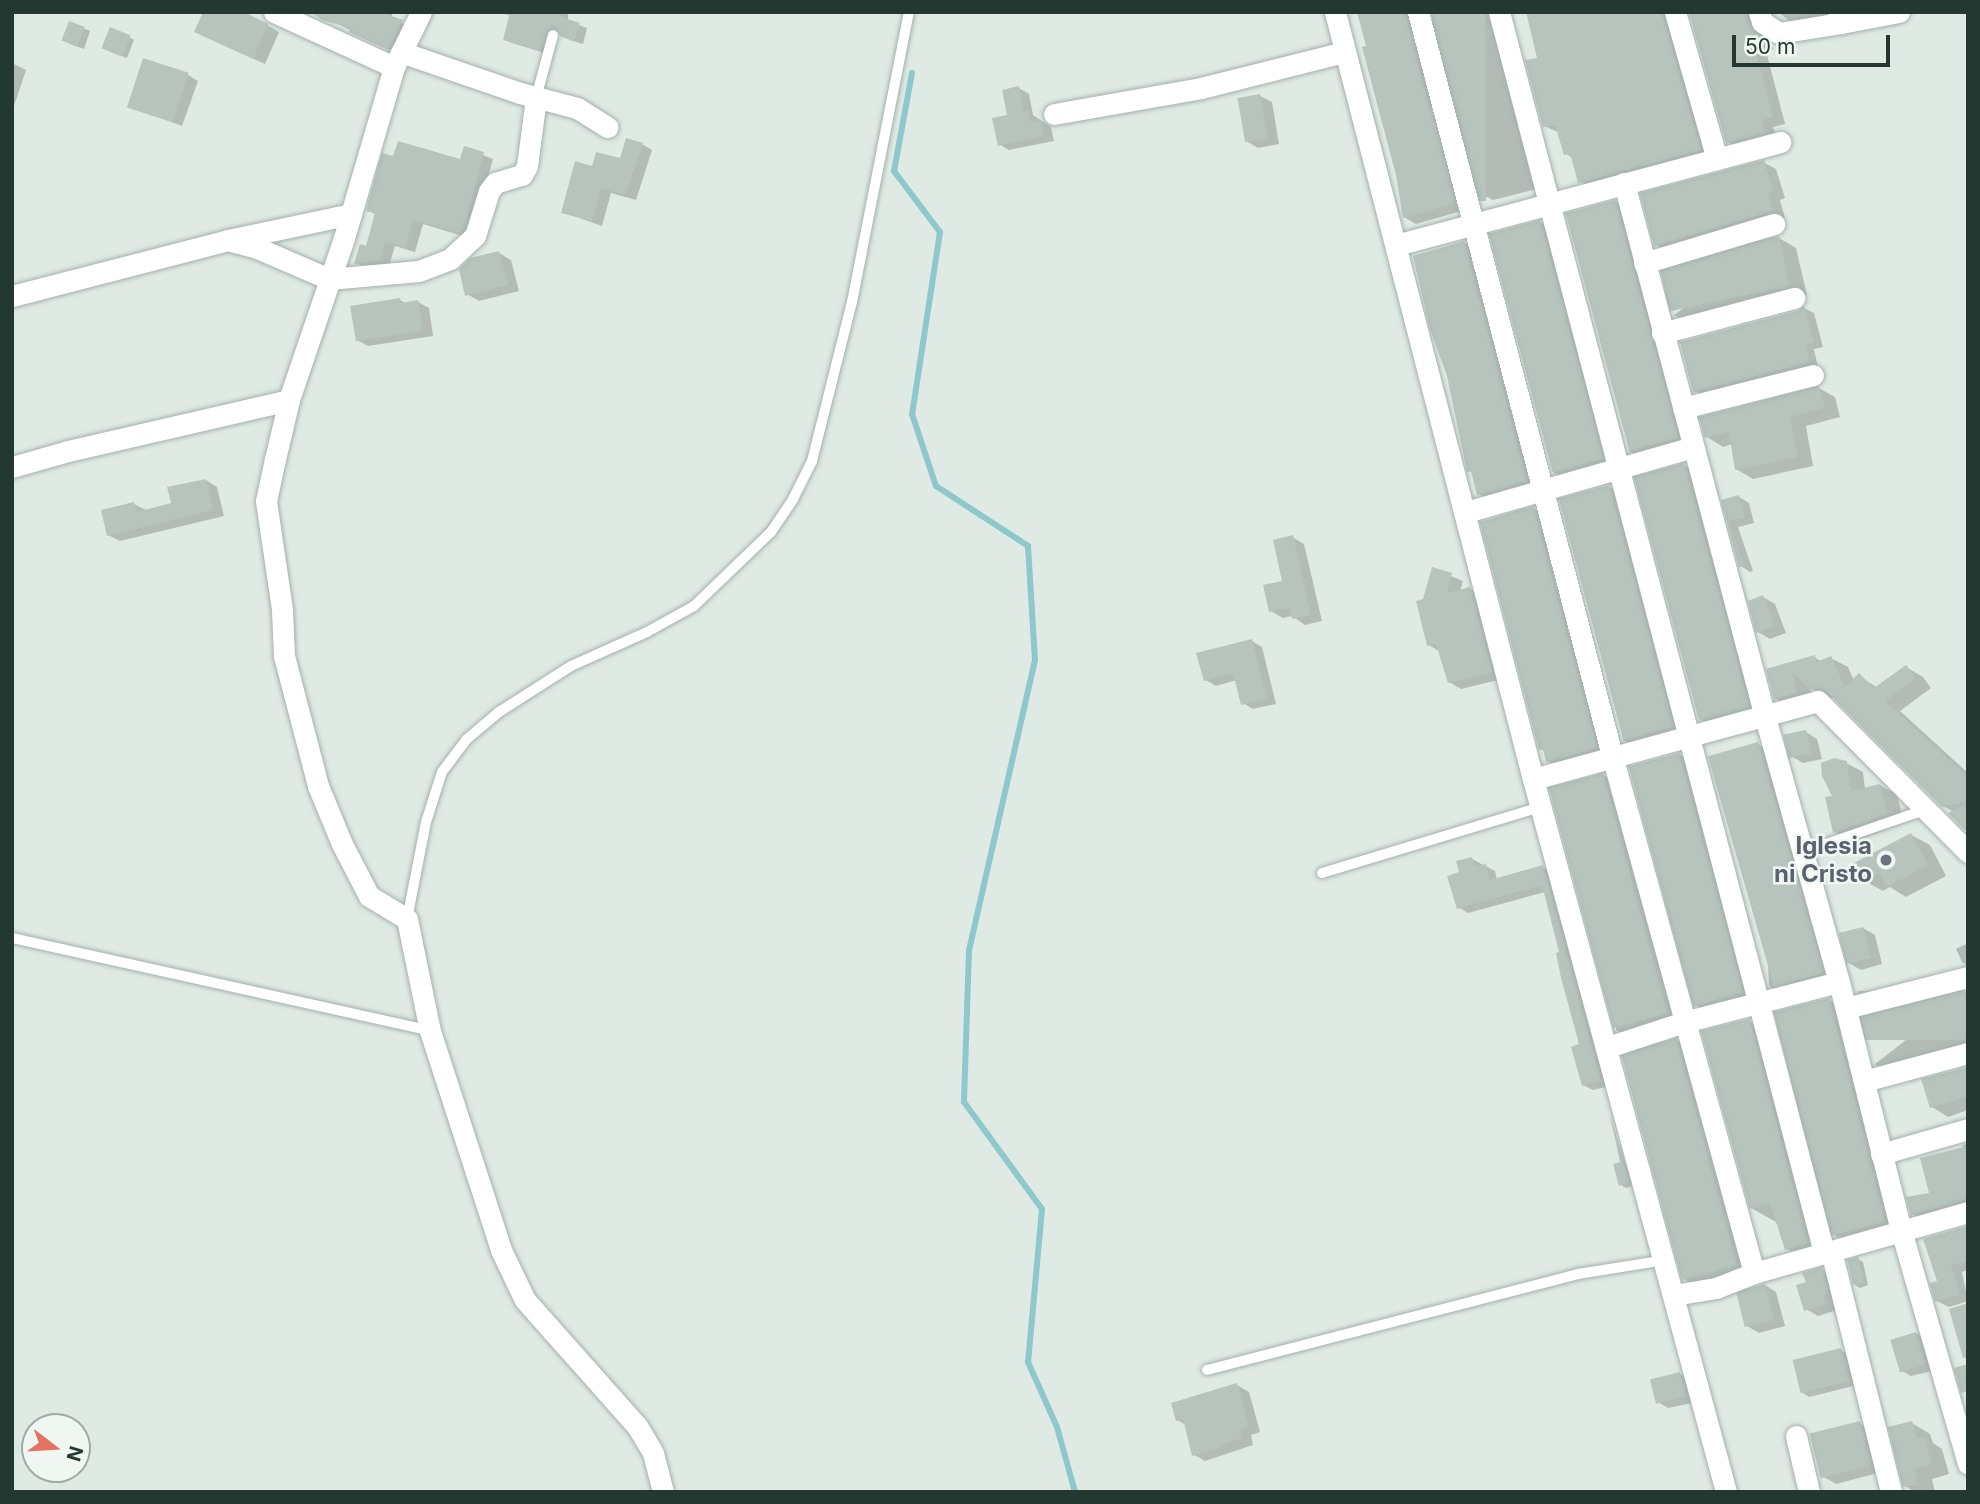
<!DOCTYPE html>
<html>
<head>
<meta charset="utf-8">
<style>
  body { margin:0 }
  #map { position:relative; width:1980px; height:1504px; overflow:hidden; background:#e0eae4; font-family:Inter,sans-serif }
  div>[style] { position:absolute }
  .shadow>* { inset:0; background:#0003 }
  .stream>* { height:6px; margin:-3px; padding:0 3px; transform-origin:3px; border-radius:3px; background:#8dc8ca }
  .building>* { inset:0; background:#b6c4bd; transform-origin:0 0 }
  .roads { filter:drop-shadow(0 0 2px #a3b1aa) drop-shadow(0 0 2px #a3b1aa) }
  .service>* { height:10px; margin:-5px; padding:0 5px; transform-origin:5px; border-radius:5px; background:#fff }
  .minor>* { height:21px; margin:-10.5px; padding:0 10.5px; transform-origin:10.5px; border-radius:10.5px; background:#fff }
  .dots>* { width:19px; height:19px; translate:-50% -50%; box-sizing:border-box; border:4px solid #f0f7f3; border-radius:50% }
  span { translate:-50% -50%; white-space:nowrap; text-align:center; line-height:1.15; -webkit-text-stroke:5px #f0f7f3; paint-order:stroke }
  .worship-label { font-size:24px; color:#5b616d; font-weight:700 }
  .right { translate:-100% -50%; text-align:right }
  .frame { position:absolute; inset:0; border:14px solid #223830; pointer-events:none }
  .north { position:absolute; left:21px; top:1413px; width:70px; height:70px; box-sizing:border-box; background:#f0f7f3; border:2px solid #9eaba5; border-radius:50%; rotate:107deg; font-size:19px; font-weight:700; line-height:28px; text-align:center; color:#223830 }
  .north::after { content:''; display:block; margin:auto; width:24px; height:32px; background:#e57363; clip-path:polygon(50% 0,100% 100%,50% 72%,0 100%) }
  .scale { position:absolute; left:1732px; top:35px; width:158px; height:32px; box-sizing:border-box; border:4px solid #223830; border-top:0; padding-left:9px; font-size:21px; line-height:24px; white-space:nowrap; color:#223830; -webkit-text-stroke:5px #f0f7f3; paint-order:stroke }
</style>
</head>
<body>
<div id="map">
  <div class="shadow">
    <div style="clip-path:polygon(314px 12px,392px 12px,392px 18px,413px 28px,400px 55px)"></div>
    <div style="clip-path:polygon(498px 12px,568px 12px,568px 21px,587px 28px,583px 44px,570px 40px,560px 32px,555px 32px,548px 54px,512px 43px,505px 39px,511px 16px)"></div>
    <div style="clip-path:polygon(1359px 12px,1419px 12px,1465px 210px,1416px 224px,1404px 217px,1398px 175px)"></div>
    <div style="clip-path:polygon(1433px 12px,1499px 12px,1541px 188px,1493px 200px,1481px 194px)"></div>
    <div style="clip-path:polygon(1527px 12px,1677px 12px,1713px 157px,1593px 189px,1580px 181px,1573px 158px,1566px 154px,1560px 133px,1544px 126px,1539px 59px)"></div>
    <div style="clip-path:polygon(1691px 12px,1761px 12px,1758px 18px,1762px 35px,1774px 49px,1766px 51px,1785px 124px,1773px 127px,1777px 139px,1740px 149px,1728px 142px)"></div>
    <div style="clip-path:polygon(1778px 12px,1837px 12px,1796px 26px)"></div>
    <div style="clip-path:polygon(70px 23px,90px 31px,84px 49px,70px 44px)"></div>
    <div style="clip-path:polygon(267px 25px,279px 32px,265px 64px,196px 32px)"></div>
    <div style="clip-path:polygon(129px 37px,134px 40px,127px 58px,109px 51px)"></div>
    <div style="clip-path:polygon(12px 63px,26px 70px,13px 109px,12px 109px)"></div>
    <div style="clip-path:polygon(188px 75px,198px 81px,182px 126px,129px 106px)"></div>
    <div style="clip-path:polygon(1019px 88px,1029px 94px,1033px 115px,1051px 127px,1054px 141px,1009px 150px,999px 144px)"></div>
    <div style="clip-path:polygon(1260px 96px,1272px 102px,1279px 144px,1258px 148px,1246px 141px)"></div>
    <div style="clip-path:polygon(642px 144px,652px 150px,636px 200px,611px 193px,602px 226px,563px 212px,593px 168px,621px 160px)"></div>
    <div style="clip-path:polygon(465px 148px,493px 159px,473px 234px,469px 238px,423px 224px,415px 252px,395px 246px,389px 266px,366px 268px,356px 263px,367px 248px,376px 215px,368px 210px,461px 161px)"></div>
    <div style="clip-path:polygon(1763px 162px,1776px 169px,1785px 198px,1780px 200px,1785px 218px,1669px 253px,1656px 245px)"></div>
    <div style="clip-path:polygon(1615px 202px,1625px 208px,1687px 443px,1639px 457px,1629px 451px)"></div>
    <div style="clip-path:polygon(1540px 222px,1549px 227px,1611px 464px,1563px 478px,1554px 473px)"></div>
    <div style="clip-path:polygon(1779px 238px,1796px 248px,1807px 295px,1692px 326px,1674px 315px)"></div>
    <div style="clip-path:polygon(1464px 243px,1475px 249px,1537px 487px,1490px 500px,1479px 494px,1474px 473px,1469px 471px)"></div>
    <div style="clip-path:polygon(499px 253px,511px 260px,519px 291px,479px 301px,467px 294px)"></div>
    <div style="clip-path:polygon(400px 300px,407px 304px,418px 302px,429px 308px,433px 336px,368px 346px,357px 340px)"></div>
    <div style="clip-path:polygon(1804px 308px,1814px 313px,1823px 347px,1814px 349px,1818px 367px,1704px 396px,1694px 391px)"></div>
    <div style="clip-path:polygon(1819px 388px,1835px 397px,1840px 417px,1806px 426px,1813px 466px,1753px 479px,1736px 469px,1732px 444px,1723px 447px,1707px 437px)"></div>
    <div style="clip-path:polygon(1684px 465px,1697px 472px,1760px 713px,1712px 726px,1700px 719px)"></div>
    <div style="clip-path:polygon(206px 480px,217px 487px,224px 516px,120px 541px,108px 535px,134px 504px,146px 510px,173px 505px)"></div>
    <div style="clip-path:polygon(1609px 487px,1620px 493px,1683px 733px,1635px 747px,1623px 740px)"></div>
    <div style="clip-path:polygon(1739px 497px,1749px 503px,1754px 523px,1738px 527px,1753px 571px,1750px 572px,1741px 566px,1723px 501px)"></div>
    <div style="clip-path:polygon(1533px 508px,1546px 516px,1609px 755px,1560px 768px,1547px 761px,1545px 752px,1541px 749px)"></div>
    <div style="clip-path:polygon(1292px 537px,1304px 544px,1322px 621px,1305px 625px,1292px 616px,1283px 618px,1271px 611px,1284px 582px)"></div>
    <div style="clip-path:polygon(1433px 569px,1463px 581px,1460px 591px,1470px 589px,1481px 595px,1502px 679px,1461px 689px,1449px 682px,1440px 652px,1429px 645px,1425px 600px)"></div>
    <div style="clip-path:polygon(1763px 597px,1775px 604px,1786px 633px,1770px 639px,1758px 632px)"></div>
    <div style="clip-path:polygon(1252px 641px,1262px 647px,1276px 704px,1253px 709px,1243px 703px,1237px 680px,1216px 686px,1206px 680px)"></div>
    <div style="clip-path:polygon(1814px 657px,1822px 662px,1831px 658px,1848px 667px,1854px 681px,1859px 676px,1878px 688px,1906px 667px,1923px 677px,1931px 688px,1900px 711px,1968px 773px,1968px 831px,1954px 812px,1943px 806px,1834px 698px,1828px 698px,1810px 687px,1813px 702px,1792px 708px,1775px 698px,1768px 671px)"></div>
    <div style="clip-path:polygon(1806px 732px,1817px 739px,1822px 759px,1803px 763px,1791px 756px)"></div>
    <div style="clip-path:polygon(1758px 744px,1782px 758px,1846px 986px,1793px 1000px,1769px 986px)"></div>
    <div style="clip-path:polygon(1679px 754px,1698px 766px,1761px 1004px,1715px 1016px,1696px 1005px)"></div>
    <div style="clip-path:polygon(1846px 763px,1863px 772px,1865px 789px,1880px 785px,1897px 795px,1904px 823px,1852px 842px,1835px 832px,1834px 797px)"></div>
    <div style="clip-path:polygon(1603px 775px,1614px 781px,1679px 1019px,1627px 1036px,1616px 1030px)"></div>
    <div style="clip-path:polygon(1911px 835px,1930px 845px,1946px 876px,1906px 897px,1890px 887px,1883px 891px,1865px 881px)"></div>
    <div style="clip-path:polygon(1472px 859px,1495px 871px,1497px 880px,1542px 867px,1552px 872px,1610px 1086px,1593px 1090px,1583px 1085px,1581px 1045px,1545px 892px,1468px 913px,1458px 907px,1461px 873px)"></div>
    <div style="clip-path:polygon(1863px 928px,1875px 935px,1882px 964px,1861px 970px,1849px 963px)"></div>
    <div style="clip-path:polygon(1968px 943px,1968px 964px,1967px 965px,1962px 962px,1956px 949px)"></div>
    <div style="clip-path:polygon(1968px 992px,1968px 1054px,1891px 1073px,1875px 1064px)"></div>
    <div style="clip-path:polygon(1829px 1000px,1854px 1014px,1909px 1236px,1859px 1250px,1835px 1236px)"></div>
    <div style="clip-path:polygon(1749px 1021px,1773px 1035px,1832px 1258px,1811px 1263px,1787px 1249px,1776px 1222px,1751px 1208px)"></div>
    <div style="clip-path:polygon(1676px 1040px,1688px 1047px,1750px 1272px,1696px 1286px,1684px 1279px)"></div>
    <div style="clip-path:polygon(1968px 1071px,1968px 1110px,1948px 1117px,1932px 1107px)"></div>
    <div style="clip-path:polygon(1610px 1117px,1633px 1186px,1626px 1188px,1621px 1185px,1622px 1163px)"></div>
    <div style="clip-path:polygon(1968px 1143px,1968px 1206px,1922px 1219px,1912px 1214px,1931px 1194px,1964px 1149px,1962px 1146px)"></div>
    <div style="clip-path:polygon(1968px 1226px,1968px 1270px,1962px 1272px,1968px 1301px,1949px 1307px,1937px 1301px,1939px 1282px)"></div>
    <div style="clip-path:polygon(1858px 1259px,1863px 1262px,1868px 1285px,1860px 1288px,1855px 1285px)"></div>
    <div style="clip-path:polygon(1821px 1269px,1833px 1276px,1837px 1310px,1818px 1316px,1806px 1309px)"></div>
    <div style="clip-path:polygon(1765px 1285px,1776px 1292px,1785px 1326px,1759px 1333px,1747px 1326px)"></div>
    <div style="clip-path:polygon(1916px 1333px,1928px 1340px,1937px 1370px,1911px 1376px,1899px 1369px)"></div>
    <div style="clip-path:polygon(1841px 1350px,1849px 1355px,1857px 1385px,1809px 1397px,1800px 1391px)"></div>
    <div style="clip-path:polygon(1680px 1374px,1692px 1381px,1697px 1402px,1668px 1408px,1656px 1401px)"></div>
    <div style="clip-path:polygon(1237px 1385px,1249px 1392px,1260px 1432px,1251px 1435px,1253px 1445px,1205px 1461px,1193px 1454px,1186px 1425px,1177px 1420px)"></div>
    <div style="clip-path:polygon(1859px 1423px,1871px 1430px,1882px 1472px,1836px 1484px,1824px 1477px)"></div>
    <div style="clip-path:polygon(1912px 1423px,1930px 1434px,1933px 1443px,1942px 1449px,1949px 1474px,1932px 1479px,1935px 1492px,1915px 1492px,1905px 1486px)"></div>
  </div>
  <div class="stream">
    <div style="left:912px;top:73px;width:100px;rotate:100.4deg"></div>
    <div style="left:894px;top:171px;width:76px;rotate:53deg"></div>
    <div style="left:940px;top:232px;width:184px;rotate:98.7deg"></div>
    <div style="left:912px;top:414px;width:76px;rotate:71.6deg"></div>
    <div style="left:936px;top:486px;width:110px;rotate:33.1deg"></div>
    <div style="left:1028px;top:546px;width:114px;rotate:86.5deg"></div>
    <div style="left:1035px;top:660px;width:297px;rotate:102.8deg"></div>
    <div style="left:969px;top:950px;width:152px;rotate:91.9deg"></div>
    <div style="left:964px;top:1102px;width:132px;rotate:53.9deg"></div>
    <div style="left:1042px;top:1209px;width:154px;rotate:95.2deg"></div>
    <div style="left:1028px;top:1362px;width:71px;rotate:66deg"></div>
    <div style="left:1057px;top:1427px;width:67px;rotate:74.5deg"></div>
  </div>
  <div class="building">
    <div style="clip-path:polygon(203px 12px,244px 12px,268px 24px,253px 59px,194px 32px)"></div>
    <div style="clip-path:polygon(311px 12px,380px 12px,403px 20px,388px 50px,349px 32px,350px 28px,322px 20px)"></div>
    <div style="clip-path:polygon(510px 12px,562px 12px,561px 17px,580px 23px,575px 41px,561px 37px,554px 27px,547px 30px,541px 51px,503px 40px)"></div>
    <div style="clip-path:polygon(1357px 12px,1405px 12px,1454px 204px,1403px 218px,1396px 175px,1362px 47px,1366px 46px)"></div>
    <div style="left:1432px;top:12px;width:54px;height:189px"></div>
    <div style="clip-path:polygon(1526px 12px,1662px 12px,1701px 150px,1578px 183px,1570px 153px,1564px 155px,1555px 125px,1543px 127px,1525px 60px,1537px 58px)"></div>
    <div style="clip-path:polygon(1689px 12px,1746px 12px,1750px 27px,1763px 42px,1754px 45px,1773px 117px,1761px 120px,1765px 133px,1726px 143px)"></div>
    <div style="left:69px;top:21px;width:17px;height:21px;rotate:21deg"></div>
    <div style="left:110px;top:27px;width:22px;height:23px;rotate:22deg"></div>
    <div style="left:143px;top:58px;width:48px;height:52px;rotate:18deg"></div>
    <div style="clip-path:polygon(1019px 86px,1024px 111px,1028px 110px,1031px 122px,1041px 120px,1044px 136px,998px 146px,992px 118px,1007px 115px,1002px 90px)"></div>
    <div style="left:1260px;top:94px;width:45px;height:23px;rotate:80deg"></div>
    <div style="clip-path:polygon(626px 138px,643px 143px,625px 195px,601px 188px,592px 221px,561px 213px,575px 161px,592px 166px,596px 152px,620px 158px)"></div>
    <div style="clip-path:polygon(398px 141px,460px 159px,464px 146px,484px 152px,464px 229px,458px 233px,413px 220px,405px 248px,385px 242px,380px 261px,354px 264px,360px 244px,366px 246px,375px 213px,366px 211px,382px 153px,393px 156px)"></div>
    <div style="clip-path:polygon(1764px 160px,1773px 191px,1768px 193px,1773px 211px,1654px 246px,1640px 193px)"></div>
    <div style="left:1615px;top:200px;width:246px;height:51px;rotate:75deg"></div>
    <div style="left:1540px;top:220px;width:247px;height:53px;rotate:75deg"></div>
    <div style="left:1779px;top:236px;width:51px;height:123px;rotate:78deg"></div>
    <div style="clip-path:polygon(1464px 241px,1527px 481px,1477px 495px,1471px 471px,1467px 472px,1447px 376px,1430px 329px,1413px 256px)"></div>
    <div style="clip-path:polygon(499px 251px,508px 285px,465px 296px,459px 269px,470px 258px)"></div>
    <div style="clip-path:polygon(400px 298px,401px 303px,418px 300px,423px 331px,356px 341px,350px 306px)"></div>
    <div style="clip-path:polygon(1804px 306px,1814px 342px,1805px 344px,1810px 362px,1693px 392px,1680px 342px,1797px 311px)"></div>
    <div style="clip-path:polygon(1819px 386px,1825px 408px,1790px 417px,1798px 457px,1735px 470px,1729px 432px,1705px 438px,1699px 417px)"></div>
    <div style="left:1684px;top:463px;width:252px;height:52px;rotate:75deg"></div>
    <div style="clip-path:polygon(206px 479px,213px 510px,107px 536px,101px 510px,134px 502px,137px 512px,171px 503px,167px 487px)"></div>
    <div style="left:1609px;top:485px;width:250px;height:52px;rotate:75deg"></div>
    <div style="clip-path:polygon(1739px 495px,1745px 518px,1729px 521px,1744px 566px,1739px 567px,1721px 500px)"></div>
    <div style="clip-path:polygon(1533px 506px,1597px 748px,1546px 762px,1543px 749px,1539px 750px,1480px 522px)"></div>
    <div style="clip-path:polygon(1293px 535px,1311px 615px,1292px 619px,1289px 608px,1269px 612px,1263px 585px,1282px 581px,1273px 540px)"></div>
    <div style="clip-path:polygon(1432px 567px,1452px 573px,1447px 593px,1470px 587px,1492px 673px,1448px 683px,1436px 644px,1427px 646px,1416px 601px,1423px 599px)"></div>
    <div style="clip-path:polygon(1763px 595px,1775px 626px,1756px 633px,1748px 601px)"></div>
    <div style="clip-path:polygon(1252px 639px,1267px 698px,1241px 705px,1233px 673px,1204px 681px,1196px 653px)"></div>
    <div style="clip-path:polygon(1815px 655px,1816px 662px,1831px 656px,1845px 687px,1859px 673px,1874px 688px,1906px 665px,1916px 679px,1885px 701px,1968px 777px,1968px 801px,1942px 807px,1827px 692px,1821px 688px,1810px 690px,1793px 672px,1797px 693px,1774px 699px,1766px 669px)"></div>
    <div style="left:1806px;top:730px;width:24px;height:23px;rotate:78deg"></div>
    <div style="left:1758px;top:742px;width:240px;height:52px;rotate:74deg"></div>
    <div style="left:1679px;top:753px;width:248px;height:52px;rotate:75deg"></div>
    <div style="clip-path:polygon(1834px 758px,1847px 761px,1851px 791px,1880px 784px,1888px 814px,1833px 833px,1825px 797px,1832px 796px,1822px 776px,1821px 763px)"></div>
    <div style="left:1603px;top:773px;width:249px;height:56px;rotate:75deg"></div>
    <div style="clip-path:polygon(1968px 803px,1968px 833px,1948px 813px)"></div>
    <div style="clip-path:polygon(1911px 833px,1928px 865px,1887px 887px,1879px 873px,1864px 882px,1854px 863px)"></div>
    <div style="clip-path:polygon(1472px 857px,1475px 867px,1486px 864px,1490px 880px,1543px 865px,1601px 1081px,1582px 1086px,1571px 1047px,1579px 1044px,1561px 978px,1556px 953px,1559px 952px,1542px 885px,1457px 909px,1447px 876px,1459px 872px,1456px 861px)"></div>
    <div style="left:1863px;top:927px;width:32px;height:25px;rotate:76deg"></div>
    <div style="left:1968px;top:991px;width:49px;height:110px;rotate:90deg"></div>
    <div style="left:1829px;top:998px;width:231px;height:57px;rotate:76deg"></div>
    <div style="clip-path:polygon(1749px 1019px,1808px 1244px,1785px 1250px,1770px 1203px,1750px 1209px,1701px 1031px)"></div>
    <div style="left:1676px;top:1038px;width:235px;height:57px;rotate:75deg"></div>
    <div style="clip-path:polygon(1968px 1067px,1968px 1096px,1930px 1108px,1921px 1079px)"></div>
    <div style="clip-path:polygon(1610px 1113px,1629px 1183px,1619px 1186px,1613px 1164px,1620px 1162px)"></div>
    <div style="clip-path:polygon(1968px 1146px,1968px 1199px,1911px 1215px,1906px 1197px,1929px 1193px,1920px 1158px)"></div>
    <div style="clip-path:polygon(1968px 1226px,1968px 1261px,1951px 1265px,1960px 1294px,1935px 1302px,1930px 1283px,1937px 1281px,1923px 1239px)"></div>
    <div style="left:1858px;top:1257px;width:26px;height:11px;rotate:77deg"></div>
    <div style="clip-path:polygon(1822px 1267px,1828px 1294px,1823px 1296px,1826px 1304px,1804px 1311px,1796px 1285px,1806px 1282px,1802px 1273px)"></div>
    <div style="left:1765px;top:1284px;width:37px;height:30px;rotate:76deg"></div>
    <div style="clip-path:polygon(1968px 1303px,1968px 1357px,1963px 1358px,1949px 1309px)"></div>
    <div style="left:1916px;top:1332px;width:34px;height:27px;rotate:73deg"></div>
    <div style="left:1841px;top:1348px;width:34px;height:50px;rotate:76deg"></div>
    <div style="clip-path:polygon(1968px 1364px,1968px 1391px,1961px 1393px,1954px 1368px)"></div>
    <div style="left:1680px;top:1372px;width:25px;height:31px;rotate:76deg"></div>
    <div style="clip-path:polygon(1237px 1383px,1249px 1426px,1240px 1429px,1242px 1438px,1220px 1445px,1220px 1448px,1192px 1456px,1183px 1419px,1176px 1421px,1171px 1403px)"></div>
    <div style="left:1860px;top:1421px;width:46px;height:52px;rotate:76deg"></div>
    <div style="clip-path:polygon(1912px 1421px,1917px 1438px,1924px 1437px,1932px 1464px,1914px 1469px,1918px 1484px,1903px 1487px,1888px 1427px)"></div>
  </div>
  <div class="roads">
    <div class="service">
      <div style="left:536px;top:98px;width:65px;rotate:-74.9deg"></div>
      <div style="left:1803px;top:852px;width:128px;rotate:-19.1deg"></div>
      <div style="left:1322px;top:873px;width:229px;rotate:-16.8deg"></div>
      <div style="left:407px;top:919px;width:99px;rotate:-78.9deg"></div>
      <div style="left:426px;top:822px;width:52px;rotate:-72.3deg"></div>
      <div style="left:442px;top:772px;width:41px;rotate:-52.9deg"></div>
      <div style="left:467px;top:739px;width:42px;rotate:-40.2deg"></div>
      <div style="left:499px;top:712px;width:85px;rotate:-32.6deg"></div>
      <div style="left:571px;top:666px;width:83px;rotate:-24.1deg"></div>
      <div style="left:647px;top:632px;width:54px;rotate:-29deg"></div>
      <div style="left:694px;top:606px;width:107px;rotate:-43.9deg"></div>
      <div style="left:771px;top:532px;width:40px;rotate:-56deg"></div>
      <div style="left:793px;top:499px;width:42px;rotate:-63.4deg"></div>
      <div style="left:812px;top:461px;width:164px;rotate:-75.9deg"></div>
      <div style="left:852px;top:302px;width:296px;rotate:-78.9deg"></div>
      <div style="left:12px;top:938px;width:428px;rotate:12.5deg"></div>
      <div style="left:1207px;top:1370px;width:383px;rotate:-14.5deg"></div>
      <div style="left:1578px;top:1274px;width:88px;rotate:-9.1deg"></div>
    </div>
    <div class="minor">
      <div style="left:274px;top:12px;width:132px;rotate:24.6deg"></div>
      <div style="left:421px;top:12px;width:61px;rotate:116.1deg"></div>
      <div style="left:394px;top:67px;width:178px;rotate:106.3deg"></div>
      <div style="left:344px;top:238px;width:171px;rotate:108.8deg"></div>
      <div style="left:289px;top:400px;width:61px;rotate:103.3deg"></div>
      <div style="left:275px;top:459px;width:43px;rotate:102.1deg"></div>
      <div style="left:266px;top:501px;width:110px;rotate:81.6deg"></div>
      <div style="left:282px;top:610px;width:46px;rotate:87.5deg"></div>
      <div style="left:284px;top:656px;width:134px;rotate:75.3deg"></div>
      <div style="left:318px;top:786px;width:63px;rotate:67.5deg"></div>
      <div style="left:342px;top:844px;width:59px;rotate:62.6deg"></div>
      <div style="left:369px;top:896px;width:44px;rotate:31.2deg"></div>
      <div style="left:407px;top:919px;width:114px;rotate:78.4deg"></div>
      <div style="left:430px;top:1031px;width:230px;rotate:72deg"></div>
      <div style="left:501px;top:1250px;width:55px;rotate:64.4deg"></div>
      <div style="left:525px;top:1300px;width:169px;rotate:48.4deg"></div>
      <div style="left:637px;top:1426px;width:31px;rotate:59deg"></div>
      <div style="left:653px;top:1453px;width:40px;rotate:75.6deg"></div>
      <div style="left:1335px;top:12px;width:792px;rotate:75.53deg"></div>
      <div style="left:1533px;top:779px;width:739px;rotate:74.85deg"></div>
      <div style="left:1418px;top:12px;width:772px;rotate:75.37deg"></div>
      <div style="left:1613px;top:759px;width:533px;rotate:74.66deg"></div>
      <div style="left:1499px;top:12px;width:1283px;rotate:75.32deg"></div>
      <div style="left:1675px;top:12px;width:153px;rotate:74.1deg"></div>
      <div style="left:1759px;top:12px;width:10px;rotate:73deg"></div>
      <div style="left:1762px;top:22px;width:20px;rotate:33deg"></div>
      <div style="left:1779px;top:33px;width:63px;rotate:-9.2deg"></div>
      <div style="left:1841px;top:23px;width:11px;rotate:-105deg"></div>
      <div style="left:1841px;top:23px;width:59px;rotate:-10.7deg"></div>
      <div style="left:401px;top:52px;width:126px;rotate:19deg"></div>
      <div style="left:520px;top:93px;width:59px;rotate:14.7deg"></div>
      <div style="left:577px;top:108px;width:36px;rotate:32deg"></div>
      <div style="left:1054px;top:114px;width:149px;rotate:-10deg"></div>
      <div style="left:1201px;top:88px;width:147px;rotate:-14.1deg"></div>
      <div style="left:1624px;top:183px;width:552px;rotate:75.21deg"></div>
      <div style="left:1765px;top:717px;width:275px;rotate:74.4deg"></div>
      <div style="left:1839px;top:982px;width:256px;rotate:76deg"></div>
      <div style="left:1901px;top:1230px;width:243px;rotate:74deg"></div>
      <div style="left:228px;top:240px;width:28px;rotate:15deg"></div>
      <div style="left:255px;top:247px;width:81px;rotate:23.4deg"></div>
      <div style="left:329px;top:279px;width:90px;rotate:-5.1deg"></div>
      <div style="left:419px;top:271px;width:33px;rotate:-21deg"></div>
      <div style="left:450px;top:259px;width:34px;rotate:-43deg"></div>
      <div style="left:475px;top:236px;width:47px;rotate:-72.7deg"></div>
      <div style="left:489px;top:191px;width:10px;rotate:-53deg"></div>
      <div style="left:495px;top:183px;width:28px;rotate:-17deg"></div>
      <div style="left:522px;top:175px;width:10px;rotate:-61deg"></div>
      <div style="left:527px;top:166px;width:69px;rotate:-82.5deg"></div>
      <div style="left:1396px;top:245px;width:398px;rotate:-15deg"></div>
      <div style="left:1644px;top:263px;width:136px;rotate:-16.7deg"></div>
      <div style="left:12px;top:296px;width:223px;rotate:-14.5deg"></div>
      <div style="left:228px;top:240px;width:126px;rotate:-11.9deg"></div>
      <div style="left:1662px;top:333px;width:137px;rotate:-14.9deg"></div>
      <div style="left:1683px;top:408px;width:134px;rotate:-14.2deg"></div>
      <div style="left:12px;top:467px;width:58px;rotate:-15.9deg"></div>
      <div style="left:68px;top:451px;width:227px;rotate:-13deg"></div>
      <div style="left:1466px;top:512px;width:236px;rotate:-16deg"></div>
      <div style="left:1533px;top:779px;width:295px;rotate:-15.3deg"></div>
      <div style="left:1818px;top:701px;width:213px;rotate:45.2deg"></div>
      <div style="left:1846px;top:1008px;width:126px;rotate:-14.3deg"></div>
      <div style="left:1608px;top:1047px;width:80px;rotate:-18.2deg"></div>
      <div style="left:1684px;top:1022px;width:160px;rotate:-14.5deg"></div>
      <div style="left:1864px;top:1081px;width:108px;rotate:-15.1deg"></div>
      <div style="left:1881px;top:1154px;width:91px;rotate:-16deg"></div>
      <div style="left:1831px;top:1251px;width:248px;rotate:76deg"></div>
      <div style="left:1674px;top:1295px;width:43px;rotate:-9.5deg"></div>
      <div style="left:1716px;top:1288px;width:41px;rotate:-21.5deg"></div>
      <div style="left:1754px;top:1273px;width:223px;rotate:-15.9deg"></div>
      <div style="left:1796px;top:1436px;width:57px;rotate:76.9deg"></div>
    </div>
  </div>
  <div class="dots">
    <div style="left:1886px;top:860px;background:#6b7280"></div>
  </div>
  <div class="worship-label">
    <span class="right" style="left:1872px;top:860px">Iglesia<br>ni Cristo</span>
  </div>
  <div class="frame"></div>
  <div class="north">N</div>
  <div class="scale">50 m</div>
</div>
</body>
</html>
